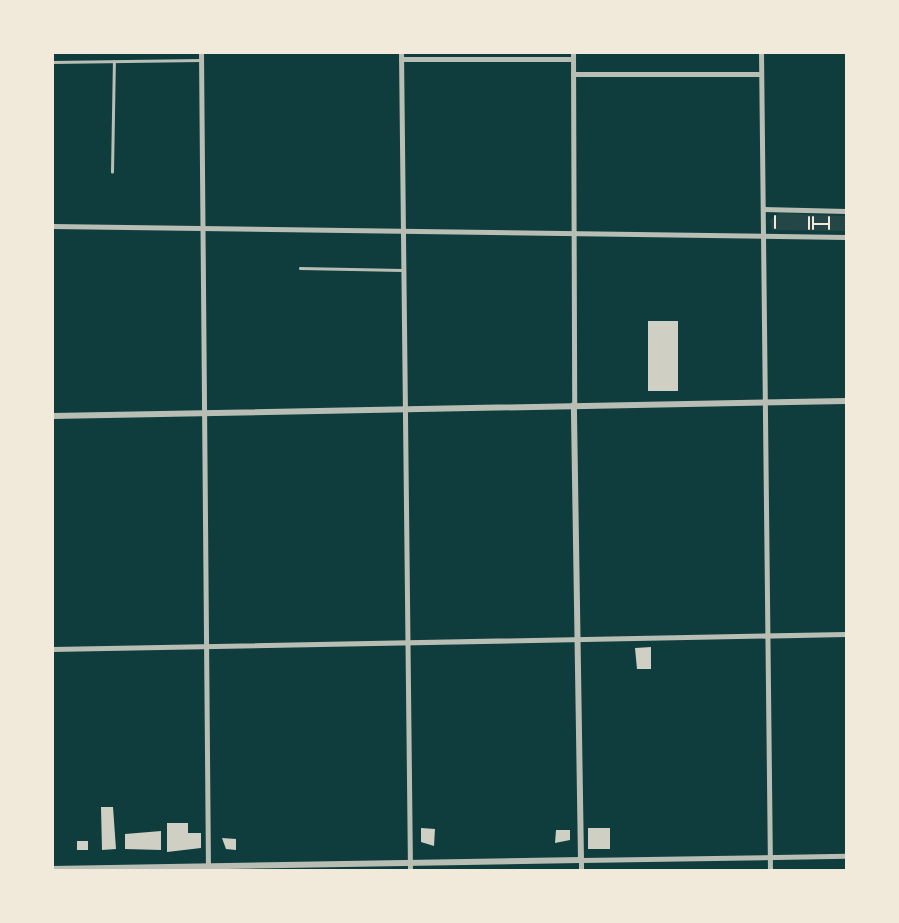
<!DOCTYPE html>
<html>
<head>
<meta charset="utf-8">
<style>
  body { margin:0 }
  #map { position:relative; width:899px; height:923px; overflow:hidden; background:#0f3d3e; font-family:"Source Serif 4",serif }
  div>[style] { position:absolute }
  .green>* { inset:0; background:#244646 }
  .building>* { inset:0; background:#cfcfc3; transform-origin:0 0 }
  .path>* { height:2px; margin:-1px; padding:0 1px; transform-origin:1px; border-radius:1px; background:#f1e9da }
  .service>* { height:2.5px; margin:-1.25px; padding:0 1.25px; transform-origin:1.25px; border-radius:1.25px; background:#b8beb3 }
  .minor>* { height:5px; margin:-2.5px; padding:0 2.5px; transform-origin:2.5px; border-radius:2.5px; background:#b8beb3 }
  .tertiary>* { height:6px; margin:-3px; padding:0 3px; transform-origin:3px; border-radius:3px; background:#b8beb3 }
  span { translate:-50% -50%; white-space:nowrap; text-align:center; line-height:1.15; -webkit-text-stroke:5px #f1e9da; paint-order:stroke }
  .frame { position:absolute; inset:0; border:54px solid #f1e9da; pointer-events:none }
</style>
</head>
<body>
<div id="map">
  <div class="green">
    <div style="clip-path:polygon(779px 213px,846px 216px,846px 231px,772px 230px,770px 220px)"></div>
  </div>
  <div class="building">
    <div style="left:648px;top:321px;width:30px;height:70px"></div>
    <div style="clip-path:polygon(651px 647px,651px 669px,637px 669px,635px 648px)"></div>
    <div style="clip-path:polygon(101px 807px,113px 807px,116px 849px,102px 850px)"></div>
    <div style="clip-path:polygon(167px 823px,188px 823px,188px 833px,201px 833px,201px 848px,167px 852px)"></div>
    <div style="clip-path:polygon(421px 828px,435px 829px,434px 846px,421px 842px)"></div>
    <div style="left:588px;top:828px;width:22px;height:21px"></div>
    <div style="clip-path:polygon(556px 830px,570px 830px,570px 840px,555px 843px)"></div>
    <div style="clip-path:polygon(161px 831px,161px 850px,125px 849px,125px 834px)"></div>
    <div style="clip-path:polygon(222px 838px,236px 839px,236px 850px,226px 849px)"></div>
    <div style="left:77px;top:841px;width:11px;height:9px"></div>
  </div>
  <div class="path">
    <div style="left:813px;top:217px;width:12px;rotate:90deg"></div>
    <div style="left:829px;top:217px;width:12px;rotate:90deg"></div>
    <div style="left:813px;top:224px;width:15px"></div>
    <div style="left:775px;top:228px;width:12px;rotate:-90deg"></div>
    <div style="left:809px;top:229px;width:12px;rotate:-90deg"></div>
  </div>
  <div class="service">
    <div style="left:52px;top:62px;width:149px;rotate:-0.8deg"></div>
    <div style="left:112px;top:172px;width:110px;rotate:-89deg"></div>
    <div style="left:300px;top:268px;width:102px;rotate:1.1deg"></div>
  </div>
  <div class="minor">
    <div style="left:201px;top:52px;width:813px;rotate:89.51deg"></div>
    <div style="left:401px;top:52px;width:818px;rotate:89.37deg"></div>
    <div style="left:573px;top:52px;width:353px;rotate:89.8deg"></div>
    <div style="left:761px;top:52px;width:818px;rotate:89.37deg"></div>
    <div style="left:401px;top:59px;width:172px"></div>
    <div style="left:573px;top:74px;width:188px"></div>
    <div style="left:763px;top:209px;width:83px;rotate:1.4deg"></div>
    <div style="left:52px;top:226px;width:794px;rotate:0.79deg"></div>
    <div style="left:52px;top:649px;width:794px;rotate:-1.08deg"></div>
    <div style="left:581px;top:870px;width:10px;rotate:-90deg"></div>
    <div style="left:581px;top:860px;width:265px;rotate:-0.9deg"></div>
  </div>
  <div class="tertiary">
    <div style="left:52px;top:416px;width:794px;rotate:-1.08deg"></div>
    <div style="left:52px;top:869px;width:529px;rotate:-0.97deg"></div>
    <div style="left:581px;top:860px;width:455px;rotate:-90.9deg"></div>
  </div>
  <div class="frame"></div>
</div>
</body>
</html>
